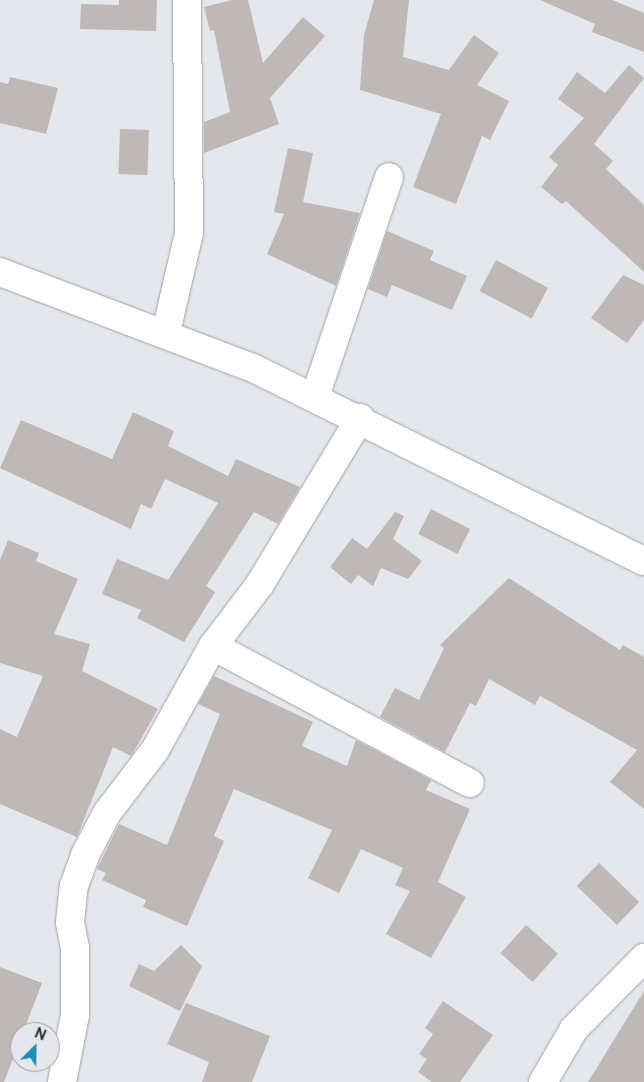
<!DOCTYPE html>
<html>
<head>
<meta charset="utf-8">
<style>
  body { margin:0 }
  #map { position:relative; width:644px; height:1082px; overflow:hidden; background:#e4e7ec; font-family:"Public Sans",sans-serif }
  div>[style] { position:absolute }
  .building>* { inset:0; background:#beb8b6; transform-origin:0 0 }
  .roads { filter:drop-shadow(0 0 1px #9fa2a7) drop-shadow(0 0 1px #9fa2a7) }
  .minor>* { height:28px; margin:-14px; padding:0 14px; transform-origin:14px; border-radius:14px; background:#fff }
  span { translate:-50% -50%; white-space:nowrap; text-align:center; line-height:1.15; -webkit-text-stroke:4.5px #e4e7ec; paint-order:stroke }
  .north { position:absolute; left:10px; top:1022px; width:50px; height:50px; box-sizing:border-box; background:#e4e7ec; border:1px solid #9b9da1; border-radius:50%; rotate:23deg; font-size:14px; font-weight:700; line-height:20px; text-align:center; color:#2e2f31 }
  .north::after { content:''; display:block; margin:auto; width:18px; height:22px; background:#228bb3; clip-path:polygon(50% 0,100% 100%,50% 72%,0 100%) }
</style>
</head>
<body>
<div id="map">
  <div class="building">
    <div style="clip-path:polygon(119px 0,157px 0,156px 31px,80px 29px,81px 4px,119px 5px)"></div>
    <div style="clip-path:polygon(232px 0,248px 0,263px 63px,303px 17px,325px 36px,270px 98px,279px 124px,204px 153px,204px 122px,230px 112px,214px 30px,210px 31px,204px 7px)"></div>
    <div style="clip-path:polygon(374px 0,409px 0,403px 57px,449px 70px,474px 35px,499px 53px,477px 85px,509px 101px,490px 140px,482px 136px,456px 204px,413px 187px,441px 114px,360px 90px,364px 35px)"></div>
    <div style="clip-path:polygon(540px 0,612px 0,644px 13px,644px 52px,592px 32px,595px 24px)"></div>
    <div style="clip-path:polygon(629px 65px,644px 78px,594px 144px,613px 161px,606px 169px,644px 205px,644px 272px,566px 201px,562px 204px,541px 187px,558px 165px,549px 157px,584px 118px,558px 99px,577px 72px,605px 93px)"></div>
    <div style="clip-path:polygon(10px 77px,58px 88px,46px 134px,0 123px,0 82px,8px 84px)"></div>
    <div style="left:120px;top:129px;width:29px;height:45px;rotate:2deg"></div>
    <div style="clip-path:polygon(288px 148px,313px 153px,303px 202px,360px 213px,336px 286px,267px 254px,284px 214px,274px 212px)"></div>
    <div style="clip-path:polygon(387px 231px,434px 251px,430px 260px,467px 276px,452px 310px,392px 285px,387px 297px,368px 289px)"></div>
    <div style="left:496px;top:260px;width:59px;height:35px;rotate:28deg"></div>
    <div style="clip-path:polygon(623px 275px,644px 285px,644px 320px,627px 343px,591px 318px)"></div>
    <div style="clip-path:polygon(133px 412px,174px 431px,168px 446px,228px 476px,236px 459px,300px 487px,278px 524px,254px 512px,206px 586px,215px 592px,184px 642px,137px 618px,141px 610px,102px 594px,117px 559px,168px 580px,218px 503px,165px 479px,151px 509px,141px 504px,131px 529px,0 468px,21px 420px,112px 459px)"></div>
    <div style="left:431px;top:509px;width:44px;height:28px;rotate:27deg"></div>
    <div style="clip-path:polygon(395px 512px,404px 516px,393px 539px,422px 561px,408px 579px,381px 568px,373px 586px,358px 575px,351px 584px,330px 567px,352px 538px,367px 549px)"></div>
    <div style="clip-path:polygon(8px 540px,39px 553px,36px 561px,78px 579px,54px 634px,90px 644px,82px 671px,158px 709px,131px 756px,113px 747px,77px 837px,0 804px,0 729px,17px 737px,43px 676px,0 663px,0 560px)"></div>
    <div style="clip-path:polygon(509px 578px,620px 650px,623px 645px,644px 657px,644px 809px,610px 782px,637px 750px,540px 696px,535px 705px,489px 679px,476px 706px,470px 703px,445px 752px,380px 717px,395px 688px,419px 700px,444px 648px,440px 645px)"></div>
    <div style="clip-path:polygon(214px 676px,313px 722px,302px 746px,347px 766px,356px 740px,431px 780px,426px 790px,470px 809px,438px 882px,466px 897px,431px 958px,386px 934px,410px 891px,395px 885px,403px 868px,361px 849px,339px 893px,308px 878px,332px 830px,234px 789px,214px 836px,224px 841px,187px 926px,143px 907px,146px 900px,102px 880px,106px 873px,97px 869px,119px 824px,167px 845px,220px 714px,198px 704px)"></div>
    <div style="left:599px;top:863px;width:56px;height:32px;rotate:44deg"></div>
    <div style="left:526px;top:925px;width:43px;height:38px;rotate:42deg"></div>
    <div style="clip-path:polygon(181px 945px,202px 966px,180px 1011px,129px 986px,139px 964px,154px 971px)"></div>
    <div style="clip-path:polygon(0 967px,42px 983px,4px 1082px,0 1082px)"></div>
    <div style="clip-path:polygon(644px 991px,644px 1082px,588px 1082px)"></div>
    <div style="clip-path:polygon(443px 1001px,493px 1035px,460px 1082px,432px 1082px,418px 1072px,427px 1059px,419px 1054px,433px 1034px,425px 1028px)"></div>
    <div style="clip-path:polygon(186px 1003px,270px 1036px,252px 1082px,202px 1082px,209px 1062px,167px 1044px)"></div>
  </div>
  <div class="roads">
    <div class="minor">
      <div style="left:0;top:272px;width:271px;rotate:20.8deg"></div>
      <div style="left:253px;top:368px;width:436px;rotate:26.3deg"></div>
      <div style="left:166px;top:332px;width:102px;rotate:-76.9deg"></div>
      <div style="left:189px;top:233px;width:233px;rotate:-90.5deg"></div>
      <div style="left:315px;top:397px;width:232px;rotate:-71.4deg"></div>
      <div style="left:213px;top:646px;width:291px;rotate:28.1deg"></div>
      <div style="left:62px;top:1082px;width:68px;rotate:-79deg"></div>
      <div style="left:75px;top:1015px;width:67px;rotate:-90deg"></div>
      <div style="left:75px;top:948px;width:26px;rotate:-101deg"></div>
      <div style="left:70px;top:922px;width:36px;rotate:-84deg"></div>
      <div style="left:74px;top:886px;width:33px;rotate:-70deg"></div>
      <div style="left:85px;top:855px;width:47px;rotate:-62.4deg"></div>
      <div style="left:107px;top:813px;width:79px;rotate:-52.7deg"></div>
      <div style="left:155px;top:750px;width:119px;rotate:-60.9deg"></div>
      <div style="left:213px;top:646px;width:78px;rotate:-52.8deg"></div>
      <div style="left:260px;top:584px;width:194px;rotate:-58.9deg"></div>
      <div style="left:543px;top:1082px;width:61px;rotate:-59.7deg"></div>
      <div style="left:574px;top:1029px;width:100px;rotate:-45.4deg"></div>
    </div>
  </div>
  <div class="north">N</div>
</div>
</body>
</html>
